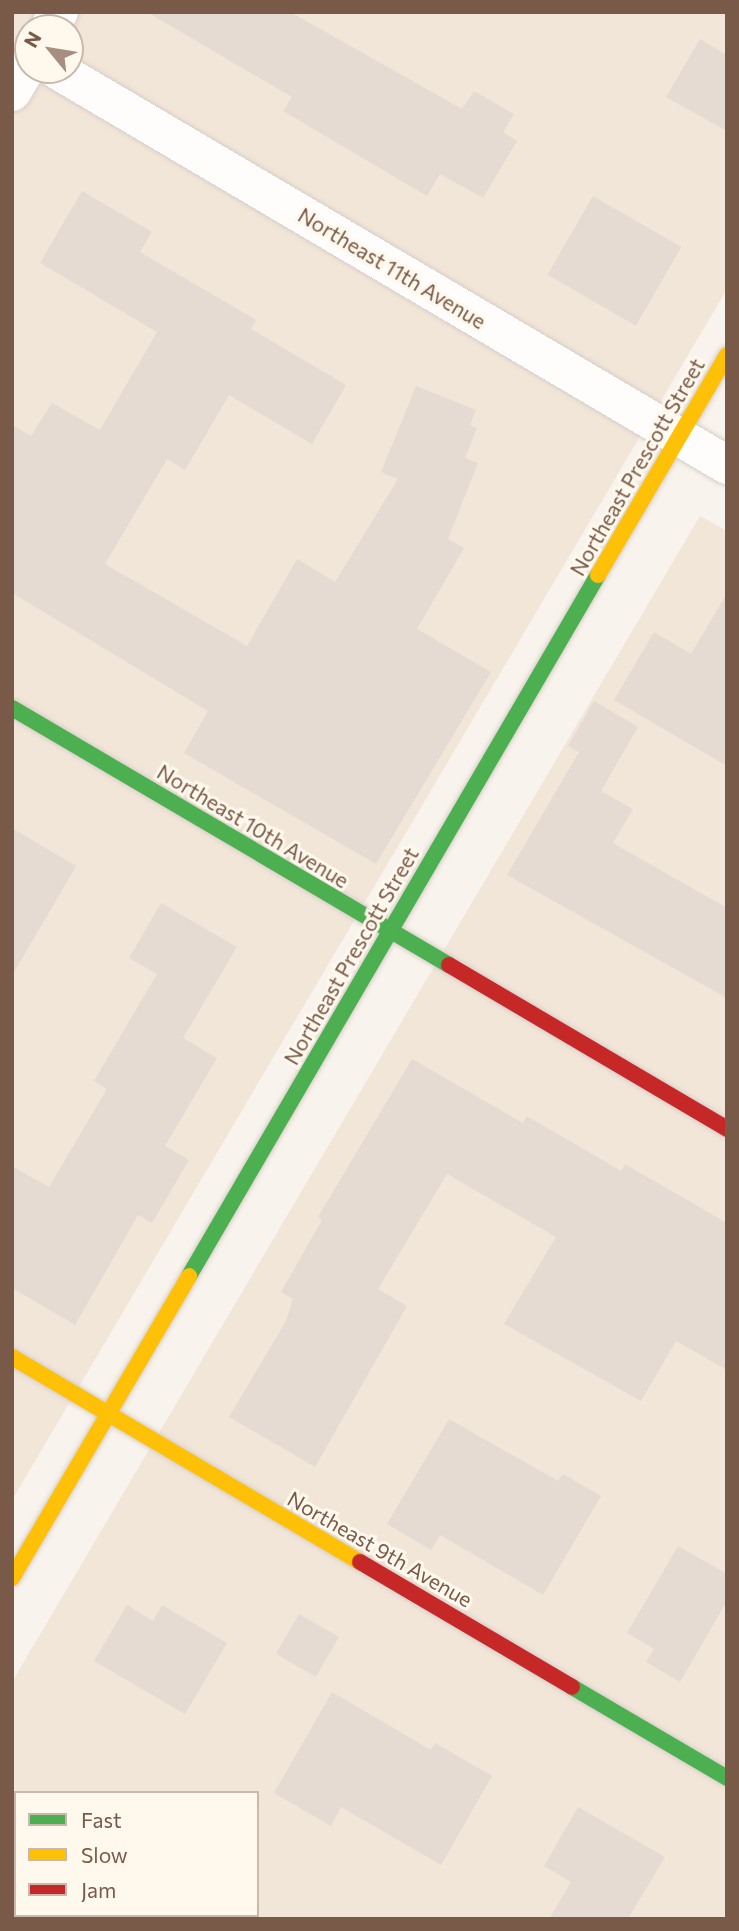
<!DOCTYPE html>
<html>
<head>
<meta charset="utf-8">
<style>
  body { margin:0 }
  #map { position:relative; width:739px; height:1931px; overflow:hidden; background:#f8f3ec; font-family:Commissioner,sans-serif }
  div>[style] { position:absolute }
  .residential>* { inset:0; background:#f2e6d9 }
  .building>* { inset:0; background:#e5dbd3; transform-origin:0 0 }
  .roads { filter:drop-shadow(0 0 2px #d7cec8) drop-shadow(0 0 2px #d7cec8) }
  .street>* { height:38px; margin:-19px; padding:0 19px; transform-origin:19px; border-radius:19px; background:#fefdfc }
  .fast>* { height:16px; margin:-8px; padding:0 8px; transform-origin:8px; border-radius:8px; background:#4caf50 }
  .slow>* { height:16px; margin:-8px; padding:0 8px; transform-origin:8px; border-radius:8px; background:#ffc107 }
  .jam>* { height:16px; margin:-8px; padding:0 8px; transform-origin:8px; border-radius:8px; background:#c62828 }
  span { translate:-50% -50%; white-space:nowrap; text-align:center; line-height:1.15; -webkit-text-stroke:6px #fff8ed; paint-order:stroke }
  .street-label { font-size:21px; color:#795948 }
  .frame { position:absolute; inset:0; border:14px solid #795948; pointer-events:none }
  .legend { position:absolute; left:14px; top:1791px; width:245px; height:126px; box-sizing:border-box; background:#fff8ed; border:2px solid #c9b8ab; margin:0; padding:9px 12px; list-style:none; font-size:21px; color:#795948 }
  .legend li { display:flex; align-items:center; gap:14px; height:35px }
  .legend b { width:35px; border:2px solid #c9b8ab }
  .north { position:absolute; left:14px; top:14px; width:70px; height:70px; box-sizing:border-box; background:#fff8ed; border:2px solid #c9b8ab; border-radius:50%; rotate:300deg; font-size:19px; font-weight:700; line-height:28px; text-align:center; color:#795948 }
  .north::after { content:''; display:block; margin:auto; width:24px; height:32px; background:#a58f81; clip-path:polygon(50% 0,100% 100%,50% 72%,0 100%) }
</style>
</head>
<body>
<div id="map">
  <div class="residential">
    <div style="clip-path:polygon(evenodd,12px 12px,727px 12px,727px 289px,12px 1500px,12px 12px,28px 28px,70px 28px,70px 70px,28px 70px,28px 28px)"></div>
    <div style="clip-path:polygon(evenodd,700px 516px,727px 531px,727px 1919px,12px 1919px,12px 1682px,700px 516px,16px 1793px,257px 1793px,257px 1915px,16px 1915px,16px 1793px)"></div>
  </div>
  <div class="building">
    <div style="clip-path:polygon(147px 12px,290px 12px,462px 109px,474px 91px,514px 114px,503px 132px,517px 141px,483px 198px,440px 174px,427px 196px,283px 111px,292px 97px)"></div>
    <div style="clip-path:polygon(700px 39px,727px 55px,727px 131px,666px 97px)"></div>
    <div style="clip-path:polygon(82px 191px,152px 232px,140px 252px,256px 320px,251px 329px,346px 385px,312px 444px,229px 395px,185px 470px,167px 459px,105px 564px,247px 646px,297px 559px,335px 582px,398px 479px,381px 472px,416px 386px,476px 410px,470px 425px,477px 428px,465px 458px,478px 463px,448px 539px,464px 548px,417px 629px,491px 672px,376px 864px,184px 753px,208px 711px,12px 593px,12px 425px,31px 436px,52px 403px,100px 430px,157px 332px,40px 263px)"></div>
    <div style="left:593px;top:196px;width:102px;height:91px;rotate:30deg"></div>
    <div style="clip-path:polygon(727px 593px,727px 766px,614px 700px,654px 632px,691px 654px)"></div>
    <div style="clip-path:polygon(594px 701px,638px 727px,601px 791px,633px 809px,613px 843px,727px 908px,727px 998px,507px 875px,579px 752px,568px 746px)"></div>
    <div style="clip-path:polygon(12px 828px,76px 866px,12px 976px)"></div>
    <div style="clip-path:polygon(161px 903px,237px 947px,183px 1038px,217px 1058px,165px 1146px,189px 1160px,152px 1223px,138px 1215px,75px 1325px,12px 1288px,12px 1166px,49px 1187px,107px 1089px,94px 1081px,157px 974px,129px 958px)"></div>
    <div style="clip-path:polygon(412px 1059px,523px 1123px,527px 1116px,621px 1171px,625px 1164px,727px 1223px,727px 1370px,676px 1341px,641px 1401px,504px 1324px,556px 1237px,447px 1174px,378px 1289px,407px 1306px,315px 1467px,229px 1417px,286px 1321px,293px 1299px,281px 1292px,322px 1220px,318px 1217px)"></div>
    <div style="clip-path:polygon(449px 1419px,558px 1481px,563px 1474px,601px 1496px,543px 1595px,440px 1535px,431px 1550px,387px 1524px)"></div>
    <div style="clip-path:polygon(678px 1546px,727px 1574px,727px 1601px,680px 1682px,646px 1662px,654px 1649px,627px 1633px)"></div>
    <div style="clip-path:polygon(127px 1605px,153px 1621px,162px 1605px,227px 1643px,185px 1714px,94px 1661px)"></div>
    <div style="left:299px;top:1614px;width:46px;height:46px;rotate:30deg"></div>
    <div style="clip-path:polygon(332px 1692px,431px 1750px,435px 1743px,492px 1776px,441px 1865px,341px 1807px,331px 1826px,274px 1793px)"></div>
    <div style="clip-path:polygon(578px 1807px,665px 1857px,628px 1919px,549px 1919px,571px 1882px,544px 1866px)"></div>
  </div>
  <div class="roads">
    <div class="street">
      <div style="left:49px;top:28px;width:19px;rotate:-58deg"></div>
      <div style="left:57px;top:70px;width:778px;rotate:30.52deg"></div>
      <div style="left:12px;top:92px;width:31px;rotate:-59deg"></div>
    </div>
    <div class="fast">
      <div style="left:12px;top:708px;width:507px;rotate:30.46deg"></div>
      <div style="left:189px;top:1276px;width:812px;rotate:-59.74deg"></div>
      <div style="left:572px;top:1687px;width:180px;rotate:30.4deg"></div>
    </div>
    <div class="slow">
      <div style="left:598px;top:575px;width:255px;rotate:-59.6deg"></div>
      <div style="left:12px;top:1357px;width:404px;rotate:30.5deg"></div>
      <div style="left:12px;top:1578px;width:350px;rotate:-59.6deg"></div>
    </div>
    <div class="jam">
      <div style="left:449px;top:965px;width:323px;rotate:30.5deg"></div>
      <div style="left:360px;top:1562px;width:246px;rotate:30.5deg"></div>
    </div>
  </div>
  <div class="street-label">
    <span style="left:392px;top:268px;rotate:31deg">Northeast 11th Avenue</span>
    <span style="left:637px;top:467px;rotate:-60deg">Northeast Prescott Street</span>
    <span style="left:253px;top:826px;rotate:31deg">Northeast 10th Avenue</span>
    <span style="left:351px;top:956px;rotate:-60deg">Northeast Prescott Street</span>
    <span style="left:380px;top:1549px;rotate:30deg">Northeast 9th Avenue</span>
  </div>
  <div class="frame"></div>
  <ul class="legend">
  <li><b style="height:9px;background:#4caf50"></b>Fast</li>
  <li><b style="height:9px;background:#ffc107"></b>Slow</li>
  <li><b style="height:9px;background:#c62828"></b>Jam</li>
  </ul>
  <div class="north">N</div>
</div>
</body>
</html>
